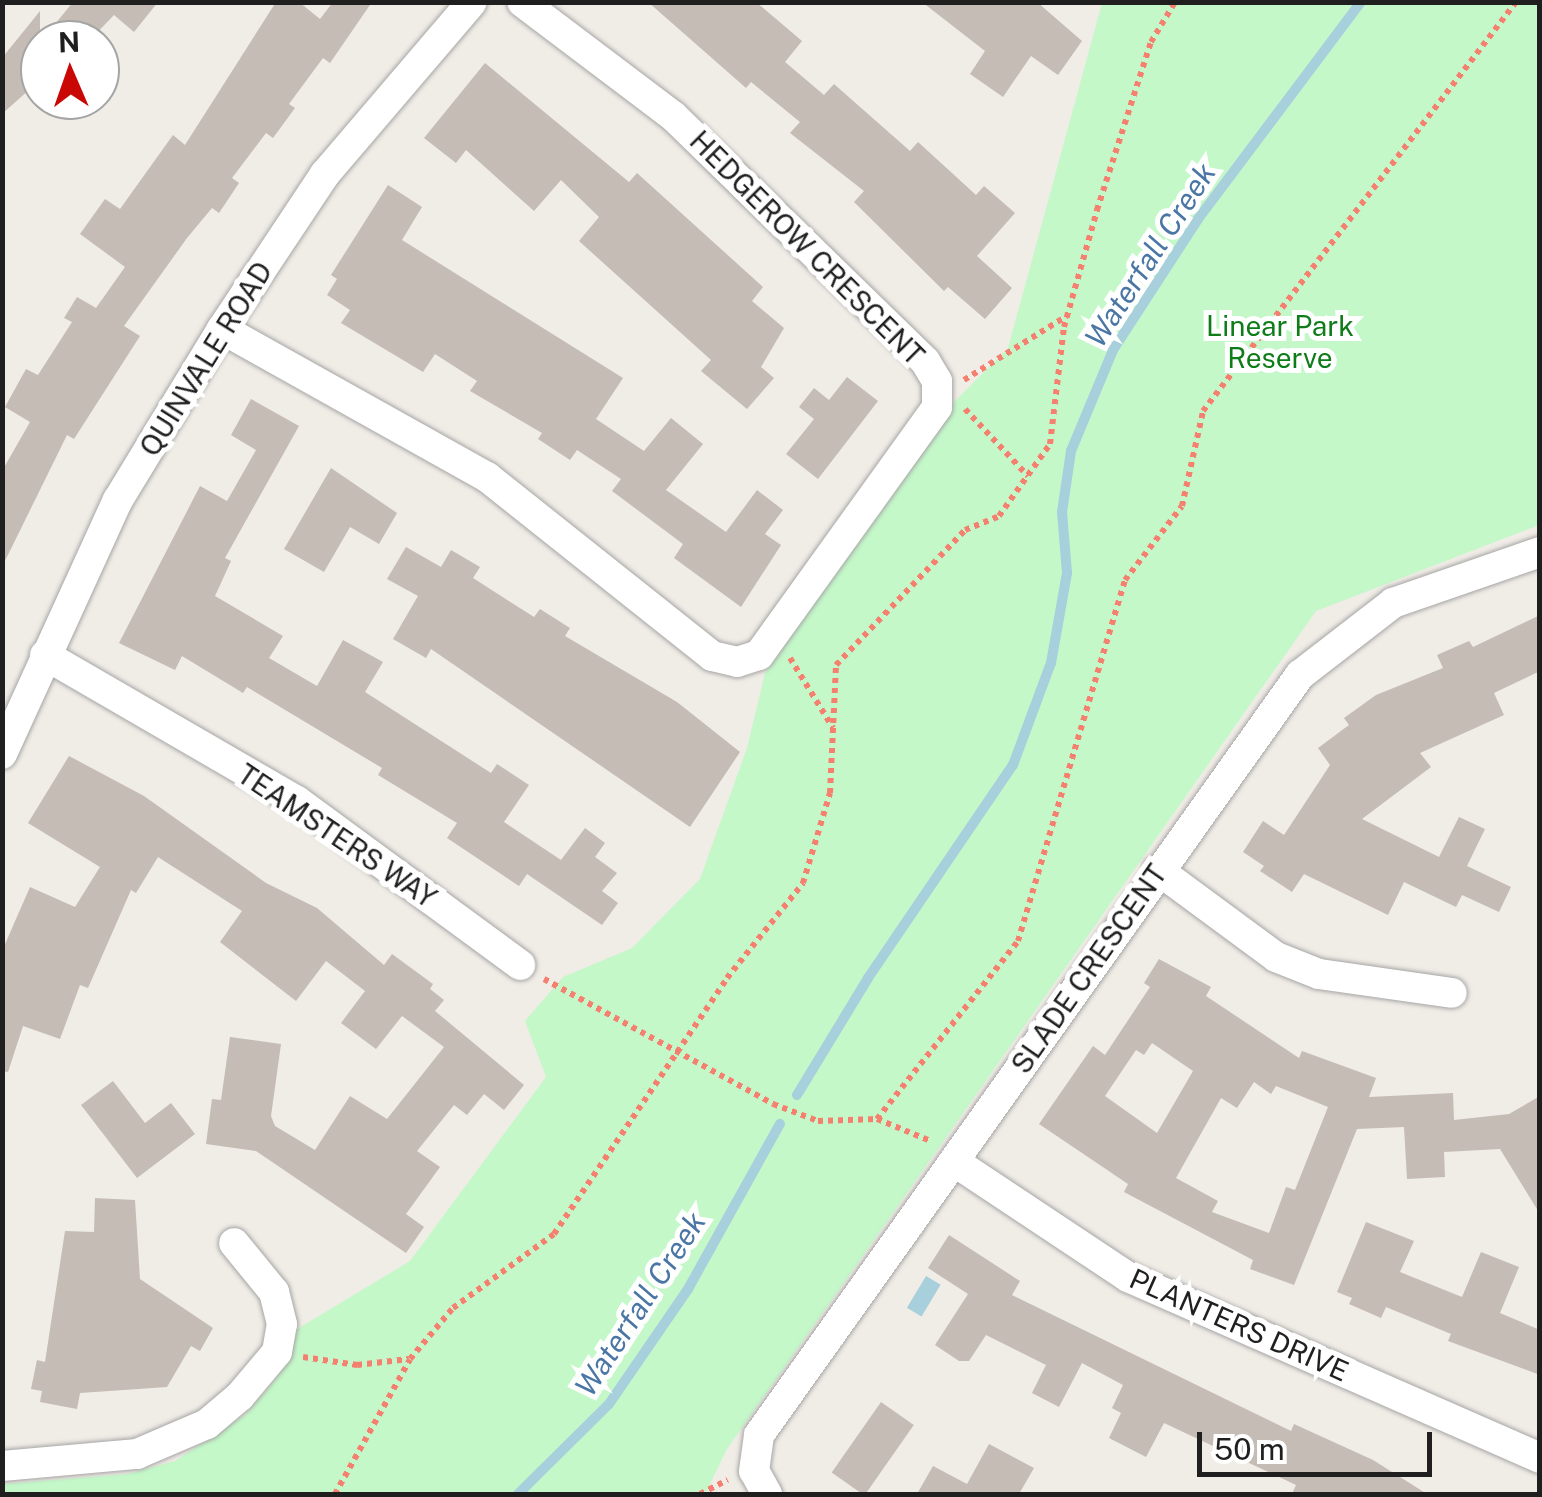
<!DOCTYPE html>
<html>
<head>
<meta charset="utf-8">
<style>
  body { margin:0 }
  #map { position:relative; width:1542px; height:1497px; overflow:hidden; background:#f0ece6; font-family:"Public Sans",sans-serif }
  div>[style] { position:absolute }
  .park>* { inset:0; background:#c4f8c9 }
  .water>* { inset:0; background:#a7cfdc; transform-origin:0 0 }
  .stream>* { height:10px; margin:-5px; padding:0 5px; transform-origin:5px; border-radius:5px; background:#a7cfdc }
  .building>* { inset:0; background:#c4bcb5; transform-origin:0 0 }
  .path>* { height:6px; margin-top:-3px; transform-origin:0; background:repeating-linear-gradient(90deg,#f68070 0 5px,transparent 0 10px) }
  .roads { filter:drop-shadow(0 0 2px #a6a6a6) drop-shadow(0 0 2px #a6a6a6) }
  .minor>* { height:30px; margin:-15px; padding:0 15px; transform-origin:15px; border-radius:15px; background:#fff }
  span { translate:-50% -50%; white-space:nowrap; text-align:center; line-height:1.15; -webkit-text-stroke:10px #fff; paint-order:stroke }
  .street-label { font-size:28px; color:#1f1f1f }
  .park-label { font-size:28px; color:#0e7c19 }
  .water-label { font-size:30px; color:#4a76a5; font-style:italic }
  .frame { position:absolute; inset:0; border:5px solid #1f1f1f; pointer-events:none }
  .north { position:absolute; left:20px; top:20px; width:100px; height:100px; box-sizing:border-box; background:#fff; border:2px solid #a5a5a5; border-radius:50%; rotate:358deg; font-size:28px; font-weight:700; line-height:40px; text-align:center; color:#1f1f1f }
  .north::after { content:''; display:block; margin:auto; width:35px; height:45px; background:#c90805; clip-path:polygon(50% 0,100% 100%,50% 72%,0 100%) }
  .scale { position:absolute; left:1197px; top:1432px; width:235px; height:45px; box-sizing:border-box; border:5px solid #1f1f1f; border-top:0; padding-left:12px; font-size:30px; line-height:35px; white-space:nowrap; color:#1f1f1f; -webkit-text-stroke:8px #fff; paint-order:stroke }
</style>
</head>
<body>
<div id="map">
  <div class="park">
    <div style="clip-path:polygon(1102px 3px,1539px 3px,1539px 525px,1316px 611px,727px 1449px,705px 1494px,3px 1494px,3px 1484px,127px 1474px,175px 1461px,245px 1415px,279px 1375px,294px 1331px,410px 1261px,546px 1077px,525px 1021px,563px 977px,632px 948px,700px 879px,747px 748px,765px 673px,954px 402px,1008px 348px)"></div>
  </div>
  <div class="water">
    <div style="left:926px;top:1276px;width:17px;height:37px;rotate:31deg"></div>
  </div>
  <div class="stream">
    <div style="left:797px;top:1095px;width:137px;rotate:-58.7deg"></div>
    <div style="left:868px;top:978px;width:258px;rotate:-55.8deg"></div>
    <div style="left:1013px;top:765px;width:109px;rotate:-69.6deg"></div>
    <div style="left:1051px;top:663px;width:91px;rotate:-79.9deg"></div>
    <div style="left:1067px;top:573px;width:61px;rotate:-94.7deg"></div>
    <div style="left:1062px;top:512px;width:62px;rotate:-81.6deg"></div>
    <div style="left:1071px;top:451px;width:109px;rotate:-67.4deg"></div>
    <div style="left:1113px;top:350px;width:156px;rotate:-57deg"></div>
    <div style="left:1198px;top:219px;width:271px;rotate:-53.1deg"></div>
    <div style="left:518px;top:1494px;width:128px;rotate:-44.7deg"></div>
    <div style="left:609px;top:1404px;width:140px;rotate:-55.5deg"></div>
    <div style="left:688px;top:1289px;width:189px;rotate:-60.9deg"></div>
  </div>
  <div class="building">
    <div style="clip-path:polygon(73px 2px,158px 2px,134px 32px,114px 15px,90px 40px,42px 40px)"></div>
    <div style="clip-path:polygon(276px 2px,299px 2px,320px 19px,333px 2px,372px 2px,330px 63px,323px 58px,289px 104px,295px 108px,273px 138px,266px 133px,232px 178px,239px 183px,219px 213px,212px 208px,187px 238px,124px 326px,140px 336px,74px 439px,67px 435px,2px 567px,2px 471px,30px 422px,5px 407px,26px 369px,38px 375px,72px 322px,64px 318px,77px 297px,96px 308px,125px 267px,80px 234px,105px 199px,120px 209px,173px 135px,185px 145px)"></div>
    <div style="clip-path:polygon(648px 2px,756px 2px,802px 41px,785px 62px,824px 95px,834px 84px,910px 151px,918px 142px,976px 195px,984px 186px,1015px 213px,977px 256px,1012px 288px,985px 319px,948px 287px,944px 291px,854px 202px,864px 191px,790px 133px,800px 122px,751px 82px,746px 88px)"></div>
    <div style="clip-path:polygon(922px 2px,1037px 2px,1082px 41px,1058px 75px,1031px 56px,1003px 97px,970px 74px,985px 51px)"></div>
    <div style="clip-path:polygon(40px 11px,40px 80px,2px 114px,2px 58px)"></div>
    <div style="clip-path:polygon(485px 63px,629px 182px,637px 173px,763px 287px,752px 301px,784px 328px,761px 367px,774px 378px,747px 409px,701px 371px,711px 360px,579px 241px,599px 217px,561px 180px,534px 211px,466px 150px,456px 163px,424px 138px)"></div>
    <div style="clip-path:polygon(388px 185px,422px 207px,402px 240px,623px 378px,596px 419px,644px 451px,671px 418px,703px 444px,666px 490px,726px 532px,757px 490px,783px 510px,765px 534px,781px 545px,741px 607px,674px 558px,683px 544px,612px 491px,621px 479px,577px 450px,570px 460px,538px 439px,542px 433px,470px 391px,477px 381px,435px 354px,423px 372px,341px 323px,350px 310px,327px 295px,337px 279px,331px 275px)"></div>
    <div style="clip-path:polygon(847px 377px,878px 401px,818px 479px,786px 454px,814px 419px,799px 407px,814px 388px,829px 400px)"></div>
    <div style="clip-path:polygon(251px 399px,299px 426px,225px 558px,231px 561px,215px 596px,283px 636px,269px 658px,317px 686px,343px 640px,383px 662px,365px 692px,491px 773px,497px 764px,529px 785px,504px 822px,561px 860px,585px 828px,605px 843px,595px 857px,617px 873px,602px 891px,618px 903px,602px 925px,527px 874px,519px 886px,447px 838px,457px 823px,378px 775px,382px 768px,247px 687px,243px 693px,182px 656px,175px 670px,119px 643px,200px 486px,227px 501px,256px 450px,231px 435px)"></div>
    <div style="clip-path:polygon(331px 468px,397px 513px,379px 544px,350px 527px,324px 572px,284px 549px)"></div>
    <div style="clip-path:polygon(406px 547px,441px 567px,451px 550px,480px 567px,473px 578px,534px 617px,540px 609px,570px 628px,565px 636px,677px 702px,740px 752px,690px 827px,431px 649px,426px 658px,393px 639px,418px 596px,387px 579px)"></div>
    <div style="clip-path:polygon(1540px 615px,1540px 671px,1494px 693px,1504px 715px,1420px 753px,1431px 767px,1362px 819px,1439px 857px,1459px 817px,1485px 829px,1467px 866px,1511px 887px,1499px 912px,1462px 895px,1456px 907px,1404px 882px,1388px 915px,1304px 874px,1292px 892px,1260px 871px,1264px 866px,1243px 852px,1263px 821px,1284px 835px,1330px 765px,1318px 748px,1349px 725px,1344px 718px,1376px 695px,1443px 668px,1437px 655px,1469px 641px,1473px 647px)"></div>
    <div style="clip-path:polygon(69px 756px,144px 796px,266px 883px,317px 908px,384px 965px,392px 954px,433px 984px,430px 989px,444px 1000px,435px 1011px,524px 1085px,504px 1110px,484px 1094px,467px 1115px,454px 1105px,417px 1151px,440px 1167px,406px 1214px,424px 1227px,406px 1253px,256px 1151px,206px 1144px,212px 1099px,221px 1100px,230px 1037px,281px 1044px,271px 1116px,275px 1126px,315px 1150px,350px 1096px,387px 1119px,444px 1047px,402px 1016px,376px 1049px,341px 1023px,365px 991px,326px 961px,296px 1001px,220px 942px,242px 911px,158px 857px,136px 893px,131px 890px,88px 988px,80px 985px,60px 1039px,23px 1026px,8px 1072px,2px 1071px,2px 951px,30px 887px,75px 907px,100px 867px,28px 823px)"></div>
    <div style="clip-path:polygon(evenodd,1159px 959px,1211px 987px,1206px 996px,1299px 1058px,1302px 1051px,1376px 1078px,1369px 1097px,1453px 1093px,1454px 1120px,1509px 1114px,1540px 1096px,1540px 1214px,1500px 1149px,1444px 1152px,1445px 1177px,1407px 1179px,1404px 1127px,1357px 1129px,1294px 1285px,1250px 1269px,1253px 1260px,1124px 1192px,1128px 1184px,1039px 1124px,1093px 1046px,1105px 1055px,1150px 987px,1144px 983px,1159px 959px,1152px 1043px,1193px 1071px,1157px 1133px,1105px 1096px,1136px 1050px,1144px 1055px,1152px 1043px,1159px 959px,1254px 1082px,1271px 1094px,1276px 1086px,1328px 1107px,1295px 1190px,1286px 1187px,1269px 1233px,1212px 1212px,1218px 1201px,1176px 1178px,1221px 1098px,1237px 1108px,1254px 1082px)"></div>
    <div style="clip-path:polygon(113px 1081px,145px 1123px,171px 1103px,195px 1134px,137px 1178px,81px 1105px)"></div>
    <div style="clip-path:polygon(95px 1198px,135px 1200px,140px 1279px,213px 1328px,200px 1351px,191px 1346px,167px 1387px,80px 1393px,77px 1409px,40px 1402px,42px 1391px,31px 1389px,37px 1360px,45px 1362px,65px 1231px,94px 1232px)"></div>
    <div style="clip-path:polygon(1366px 1222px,1414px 1241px,1400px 1272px,1462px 1297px,1481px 1252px,1519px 1267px,1500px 1313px,1540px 1330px,1540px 1375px,1448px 1341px,1451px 1334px,1386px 1307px,1381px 1318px,1349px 1304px,1352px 1298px,1337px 1292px)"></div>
    <div style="clip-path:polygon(949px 1235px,1020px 1281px,1012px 1295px,1291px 1431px,1294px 1424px,1373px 1460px,1427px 1494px,1292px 1494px,1296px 1485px,1164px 1423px,1146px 1457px,1109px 1438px,1121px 1413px,1112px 1408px,1123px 1385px,1082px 1363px,1059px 1407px,1032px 1393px,1046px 1365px,986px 1335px,969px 1361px,959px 1361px,935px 1345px,968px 1294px,928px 1268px)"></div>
    <div style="left:881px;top:1402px;width:40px;height:86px;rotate:35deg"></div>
    <div style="clip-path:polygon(989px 1444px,1034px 1468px,1019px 1494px,917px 1494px,933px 1466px,967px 1484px)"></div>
  </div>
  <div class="path">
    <div style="left:964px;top:380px;width:121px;rotate:-31.9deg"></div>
    <div style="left:965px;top:409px;width:92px;rotate:46.8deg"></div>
    <div style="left:790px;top:658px;width:82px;rotate:58.4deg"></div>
    <div style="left:544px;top:979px;width:261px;rotate:28.6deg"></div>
    <div style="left:773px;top:1104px;width:48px;rotate:20.7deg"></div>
    <div style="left:818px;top:1121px;width:59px;rotate:-1.9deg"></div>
    <div style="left:877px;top:1119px;width:58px;rotate:22.2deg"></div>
    <div style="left:877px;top:1119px;width:227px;rotate:-51.6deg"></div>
    <div style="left:1018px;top:941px;width:377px;rotate:-73.5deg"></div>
    <div style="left:1125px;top:580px;width:93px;rotate:-52.4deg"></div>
    <div style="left:1182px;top:506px;width:97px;rotate:-77.5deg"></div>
    <div style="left:1203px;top:411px;width:515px;rotate:-52.57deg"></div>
    <div style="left:303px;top:1357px;width:55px;rotate:8.4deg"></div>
    <div style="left:357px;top:1365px;width:52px;rotate:-6.6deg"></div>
    <div style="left:335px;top:1494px;width:154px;rotate:-60.9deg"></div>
    <div style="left:410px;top:1359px;width:67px;rotate:-49.9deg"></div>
    <div style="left:453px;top:1308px;width:125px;rotate:-36.2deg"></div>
    <div style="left:554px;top:1234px;width:309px;rotate:-55.9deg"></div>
    <div style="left:727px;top:978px;width:122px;rotate:-51.3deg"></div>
    <div style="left:803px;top:883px;width:94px;rotate:-73.3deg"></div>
    <div style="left:830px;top:793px;width:128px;rotate:-87.3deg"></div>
    <div style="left:836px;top:665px;width:187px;rotate:-46.3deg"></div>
    <div style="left:965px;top:530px;width:37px;rotate:-22deg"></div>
    <div style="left:999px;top:516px;width:88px;rotate:-54.7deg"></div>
    <div style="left:1050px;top:444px;width:118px;rotate:-83.2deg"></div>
    <div style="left:1064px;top:327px;width:122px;rotate:-74.2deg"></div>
    <div style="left:1097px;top:210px;width:176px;rotate:-72.2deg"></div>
    <div style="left:1151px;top:42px;width:47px;rotate:-59deg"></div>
    <div style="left:700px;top:1494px;width:31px;rotate:-27deg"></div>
  </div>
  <div class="roads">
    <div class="minor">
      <div style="left:222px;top:329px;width:304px;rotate:29.2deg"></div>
      <div style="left:487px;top:477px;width:288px;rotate:38.5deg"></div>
      <div style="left:712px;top:656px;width:26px;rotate:13deg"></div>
      <div style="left:737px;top:662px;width:23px;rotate:-18deg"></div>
      <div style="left:759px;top:655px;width:305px;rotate:-54.3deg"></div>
      <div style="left:937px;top:407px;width:26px;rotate:-90deg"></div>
      <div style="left:937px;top:381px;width:23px;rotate:-121deg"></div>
      <div style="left:925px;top:361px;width:351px;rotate:-135.8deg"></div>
      <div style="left:673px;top:116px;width:189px;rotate:-142.9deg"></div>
      <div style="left:45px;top:655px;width:291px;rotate:30.1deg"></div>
      <div style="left:297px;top:801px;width:277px;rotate:36.3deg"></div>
      <div style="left:2px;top:754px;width:279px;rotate:-65.5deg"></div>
      <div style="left:118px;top:500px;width:200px;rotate:-58.7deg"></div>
      <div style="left:222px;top:329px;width:186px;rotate:-56.4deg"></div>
      <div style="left:325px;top:174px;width:226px;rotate:-49.5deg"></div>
      <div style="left:1158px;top:870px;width:147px;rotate:36.4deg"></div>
      <div style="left:1276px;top:957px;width:46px;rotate:21.6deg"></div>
      <div style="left:1319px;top:974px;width:134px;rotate:8.1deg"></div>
      <div style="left:955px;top:1162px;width:208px;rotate:33.6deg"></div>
      <div style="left:1128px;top:1277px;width:450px;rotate:23.7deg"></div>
      <div style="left:2px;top:1466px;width:136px;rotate:-5.1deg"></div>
      <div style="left:137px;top:1454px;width:76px;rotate:-23.2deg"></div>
      <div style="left:207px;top:1424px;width:43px;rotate:-40.3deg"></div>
      <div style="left:240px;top:1396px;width:57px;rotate:-49.9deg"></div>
      <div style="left:277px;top:1352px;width:28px;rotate:-80deg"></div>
      <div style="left:282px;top:1324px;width:33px;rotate:-104deg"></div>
      <div style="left:274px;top:1292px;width:63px;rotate:-129.2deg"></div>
      <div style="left:767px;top:1494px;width:26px;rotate:-119deg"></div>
      <div style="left:754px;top:1471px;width:36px;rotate:-82deg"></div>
      <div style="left:759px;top:1435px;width:933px;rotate:-54.56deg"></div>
      <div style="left:1300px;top:675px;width:118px;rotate:-37.7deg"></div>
      <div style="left:1393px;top:603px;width:156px;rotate:-19.1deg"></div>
    </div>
  </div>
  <div class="street-label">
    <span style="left:807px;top:248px;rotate:45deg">HEDGEROW CRESCENT</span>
    <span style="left:206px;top:359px;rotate:-58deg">QUINVALE ROAD</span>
    <span style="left:337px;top:836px;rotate:34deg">TEAMSTERS WAY</span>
    <span style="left:1089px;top:969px;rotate:-55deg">SLADE CRESCENT</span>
    <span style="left:1239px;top:1325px;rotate:24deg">PLANTERS DRIVE</span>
  </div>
  <div class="park-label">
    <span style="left:1280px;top:342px">Linear Park<br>Reserve</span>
  </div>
  <div class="water-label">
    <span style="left:1150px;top:255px;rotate:-57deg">Waterfall Creek</span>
    <span style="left:640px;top:1304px;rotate:-57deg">Waterfall Creek</span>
  </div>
  <div class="frame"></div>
  <div class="north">N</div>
  <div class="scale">50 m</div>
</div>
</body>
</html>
